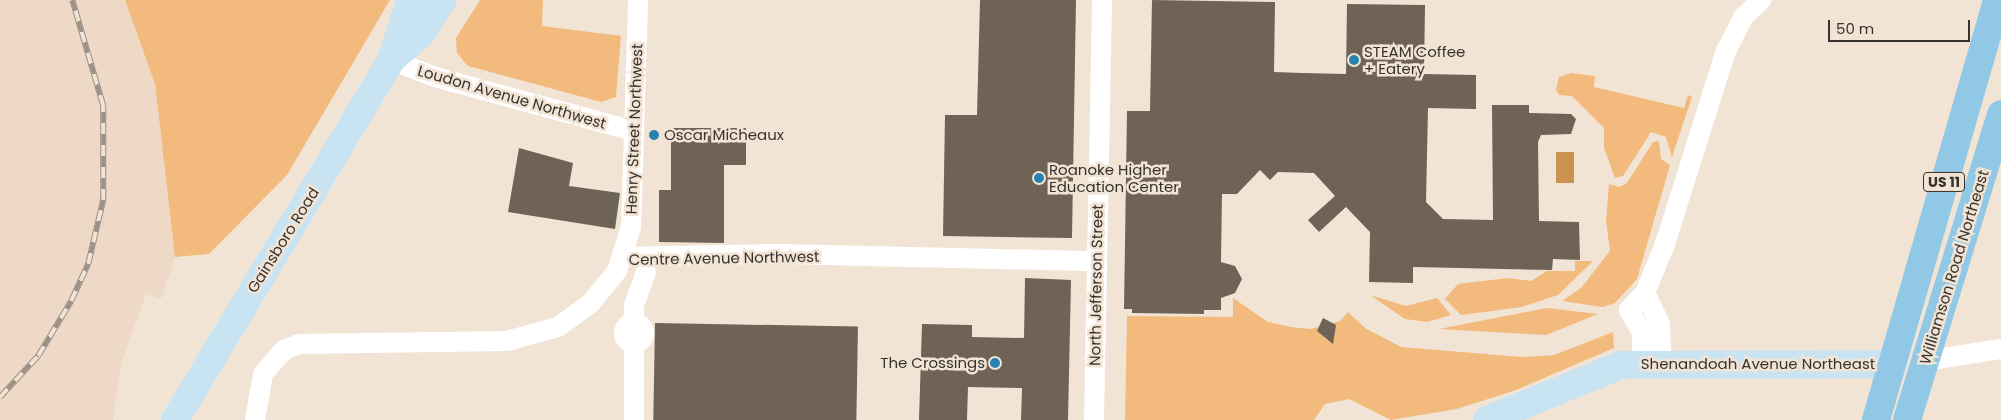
<!DOCTYPE html>
<html>
<head>
<meta charset="utf-8">
<style>
  body { margin:0 }
  #map { position:relative; width:2001px; height:420px; overflow:hidden; background:#f2e4d5; font-family:Poppins,sans-serif }
  div>[style] { position:absolute }
  .built>* { inset:0; background:#edd9c5 }
  .green>* { inset:0; background:#f2ba7d }
  .water>* { inset:0; background:#cb914f; transform-origin:0 0 }
  .building>* { inset:0; background:#6f6256; transform-origin:0 0 }
  .street>* { height:20px; margin:-10px; padding:0 10px; transform-origin:10px; border-radius:10px; background:#fff }
  .street>.ring { margin:-10px; padding:0; box-sizing:content-box; background:none; border:20px solid #fff; border-radius:50% }
  .secondary>* { height:28px; margin:-14px; padding:0 14px; transform-origin:14px; border-radius:14px; background:#c8e4f3 }
  .primary>* { height:28px; margin:-14px; padding:0 14px; transform-origin:14px; border-radius:14px; background:#91c8e6 }
  .rail>* { height:5.5px; margin-top:-2.75px; transform-origin:0; background:repeating-linear-gradient(90deg,#f2e4d5 0 11px,#9b9186 0 22px); box-sizing:border-box; border-block:1px solid #9b9186 }
  .dots>* { width:14px; height:14px; translate:-50% -50%; box-sizing:border-box; border:2px solid #f2e4d5; border-radius:50% }
  span { translate:-50% -50%; white-space:nowrap; text-align:center; line-height:1.15; -webkit-text-stroke:5px #f2e4d5; paint-order:stroke }
  .shield-label span { padding:1px 4px; background:#f2e4d5; border:1px solid; border-radius:4px; -webkit-text-stroke-width:0 }
  .shield-label { font-size:14px; color:#37322c; font-weight:700 }
  .poi-label { font-size:15px; color:#37322c }
  .left { translate:0 -50%; text-align:left }
  .right { translate:-100% -50%; text-align:right }
  .street-label { font-size:15px; color:#37322c }
  .scale { position:absolute; left:1828px; top:20px; width:142px; height:22px; box-sizing:border-box; border:2px solid #37322c; border-top:0; padding-left:6px; font-size:15px; line-height:18px; white-space:nowrap; color:#37322c; -webkit-text-stroke:4px #f2e4d5; paint-order:stroke }
</style>
</head>
<body>
<div id="map">
  <div class="built">
    <div style="clip-path:polygon(0 0,125px 0,155px 84px,175px 257px,161px 299px,146px 294px,121px 364px,113px 420px,0 420px)"></div>
  </div>
  <div class="green">
    <div style="clip-path:polygon(125px 0,390px 0,287px 175px,209px 254px,175px 257px,155px 84px)"></div>
    <div style="clip-path:polygon(480px 0,543px 0,542px 26px,621px 36px,616px 97px,601px 102px,468px 66px,457px 53px,456px 38px)"></div>
    <div style="clip-path:polygon(1571px 73px,1595px 76px,1594px 87px,1684px 108px,1688px 95px,1692px 97px,1672px 157px,1666px 137px,1651px 132px,1623px 176px,1615px 178px,1604px 148px,1604px 128px,1572px 96px,1559px 95px,1556px 90px,1559px 77px)"></div>
    <div style="clip-path:polygon(1659px 141px,1661px 159px,1670px 165px,1637px 279px,1615px 303px,1603px 307px,1562px 301px,1581px 288px,1610px 251px,1606px 221px,1609px 184px,1619px 187px,1627px 183px,1653px 142px)"></div>
    <div style="clip-path:polygon(1575px 261px,1593px 261px,1558px 295px,1522px 307px,1461px 315px,1445px 299px,1458px 284px,1508px 278px,1531px 281px,1547px 271px,1575px 271px)"></div>
    <div style="clip-path:polygon(1370px 295px,1406px 306px,1437px 298px,1451px 315px,1427px 322px,1405px 319px)"></div>
    <div style="clip-path:polygon(1233px 298px,1268px 322px,1291px 327px,1311px 329px,1340px 321px,1348px 312px,1365px 328px,1401px 347px,1522px 357px,1554px 355px,1613px 332px,1614px 348px,1516px 390px,1457px 409px,1391px 420px,1349px 399px,1325px 404px,1314px 420px,1125px 420px,1127px 316px,1233px 317px)"></div>
    <div style="clip-path:polygon(1547px 308px,1598px 314px,1546px 335px,1439px 329px)"></div>
  </div>
  <div class="water">
    <div style="left:1556px;top:152px;width:18px;height:31px"></div>
  </div>
  <div class="building">
    <div style="clip-path:polygon(980px 0,1076px 0,1072px 238px,943px 236px,945px 115px,977px 115px)"></div>
    <div style="clip-path:polygon(1152px 0,1275px 2px,1274px 72px,1302px 73px,1346px 74px,1347px 4px,1425px 5px,1424px 74px,1476px 75px,1476px 109px,1428px 108px,1426px 202px,1443px 219px,1493px 220px,1492px 105px,1529px 105px,1529px 113px,1571px 114px,1576px 119px,1571px 134px,1541px 135px,1538px 142px,1539px 221px,1579px 222px,1580px 260px,1553px 259px,1552px 270px,1413px 267px,1413px 283px,1369px 282px,1370px 232px,1346px 207px,1319px 232px,1308px 220px,1335px 196px,1314px 173px,1278px 172px,1270px 180px,1260px 170px,1237px 194px,1222px 194px,1221px 262px,1235px 266px,1242px 279px,1235px 293px,1221px 298px,1221px 310px,1204px 310px,1204px 314px,1132px 313px,1132px 309px,1124px 309px,1127px 111px,1150px 111px)"></div>
    <div style="clip-path:polygon(671px 128px,746px 128px,746px 165px,724px 165px,724px 243px,659px 242px,659px 190px,671px 190px)"></div>
    <div style="clip-path:polygon(519px 148px,573px 163px,569px 186px,620px 193px,615px 229px,508px 212px)"></div>
    <div style="clip-path:polygon(1025px 278px,1071px 280px,1068px 420px,1021px 420px,1022px 388px,968px 387px,967px 420px,919px 420px,922px 324px,972px 325px,972px 337px,1024px 338px)"></div>
    <div style="clip-path:polygon(1323px 318px,1336px 325px,1333px 344px,1317px 331px)"></div>
    <div style="left:655px;top:323px;width:203px;height:97px;rotate:1deg"></div>
  </div>
  <div class="street">
    <div style="left:391px;top:60px;width:47px;rotate:21.1deg"></div>
    <div style="left:435px;top:77px;width:206px;rotate:15.2deg"></div>
    <div style="left:623px;top:257px;width:158px;rotate:-1.1deg"></div>
    <div style="left:781px;top:254px;width:315px;rotate:1.3deg"></div>
    <div style="left:1645px;top:293px;width:34px;rotate:64deg"></div>
    <div style="left:1660px;top:324px;width:37px;rotate:88deg"></div>
    <div style="left:634px;top:322px;width:17px;rotate:-90deg"></div>
    <div style="left:634px;top:305px;width:35px;rotate:-70deg"></div>
    <div class="ring" style="left:624px;top:323px;width:0;height:0"></div>
    <div style="left:1925px;top:361px;width:77px;rotate:-9deg"></div>
    <div style="left:1642px;top:362px;width:30px;rotate:-90deg"></div>
    <div style="left:1642px;top:332px;width:26px;rotate:-121deg"></div>
    <div style="left:1629px;top:310px;width:23px;rotate:-47deg"></div>
    <div style="left:1645px;top:293px;width:53px;rotate:-67.8deg"></div>
    <div style="left:1665px;top:244px;width:202px;rotate:-72.5deg"></div>
    <div style="left:1726px;top:51px;width:38px;rotate:-63deg"></div>
    <div style="left:1743px;top:17px;width:25px;rotate:-43deg"></div>
    <div style="left:255px;top:420px;width:47px;rotate:-80.1deg"></div>
    <div style="left:263px;top:374px;width:32px;rotate:-49deg"></div>
    <div style="left:284px;top:350px;width:16px;rotate:-22deg"></div>
    <div style="left:299px;top:344px;width:208px;rotate:-0.8deg"></div>
    <div style="left:507px;top:341px;width:53px;rotate:-15.4deg"></div>
    <div style="left:558px;top:327px;width:39px;rotate:-36deg"></div>
    <div style="left:590px;top:304px;width:43px;rotate:-50.7deg"></div>
    <div style="left:617px;top:271px;width:46px;rotate:-72.3deg"></div>
    <div style="left:631px;top:227px;width:227px;rotate:-88.2deg"></div>
    <div style="left:634px;top:420px;width:77px;rotate:-90deg"></div>
    <div style="left:1094px;top:420px;width:420px;rotate:-88.9deg"></div>
  </div>
  <div class="secondary">
    <div style="left:391px;top:60px;width:41px;rotate:-41.1deg"></div>
    <div style="left:422px;top:33px;width:39px;rotate:-58deg"></div>
    <div style="left:175px;top:420px;width:420px;rotate:-59deg"></div>
    <div style="left:391px;top:60px;width:63px;rotate:-71.6deg"></div>
    <div style="left:1487px;top:420px;width:145px;rotate:-22.3deg"></div>
    <div style="left:1621px;top:365px;width:270px;rotate:-0.2deg"></div>
  </div>
  <div class="primary">
    <div style="left:1876px;top:420px;width:437px;rotate:-73.9deg"></div>
    <div style="left:1907px;top:420px;width:320px;rotate:-72.9deg"></div>
  </div>
  <div class="rail">
    <div style="left:0;top:397px;width:56px;rotate:-47.2deg"></div>
    <div style="left:38px;top:356px;width:64px;rotate:-59deg"></div>
    <div style="left:71px;top:301px;width:41px;rotate:-65.3deg"></div>
    <div style="left:88px;top:264px;width:66px;rotate:-76.8deg"></div>
    <div style="left:103px;top:200px;width:94px;rotate:-90deg"></div>
    <div style="left:103px;top:106px;width:110px;rotate:-106.3deg"></div>
  </div>
  <div class="dots">
    <div style="left:1354px;top:60px;background:#2882b0"></div>
    <div style="left:654px;top:135px;background:#2882b0"></div>
    <div style="left:1039px;top:178px;background:#2882b0"></div>
    <div style="left:995px;top:363px;background:#2882b0"></div>
  </div>
  <div class="shield-label">
    <span style="left:1944px;top:182px">US 11</span>
  </div>
  <div class="poi-label">
    <span class="left" style="left:1364px;top:60px">STEAM Coffee<br>+ Eatery</span>
    <span class="left" style="left:664px;top:135px">Oscar Micheaux</span>
    <span class="left" style="left:1049px;top:178px">Roanoke Higher<br>Education Center</span>
    <span class="right" style="left:985px;top:363px">The Crossings</span>
  </div>
  <div class="street-label">
    <span style="left:512px;top:97px;rotate:16deg">Loudon Avenue Northwest</span>
    <span style="left:634px;top:129px;rotate:-88deg">Henry Street Northwest</span>
    <span style="left:283px;top:240px;rotate:-58deg">Gainsboro Road</span>
    <span style="left:724px;top:258px;rotate:-1deg">Centre Avenue Northwest</span>
    <span style="left:1954px;top:267px;rotate:-73deg">Williamson Road Northeast</span>
    <span style="left:1096px;top:285px;rotate:-89deg">North Jefferson Street</span>
    <span style="left:1758px;top:364px">Shenandoah Avenue Northeast</span>
  </div>
  <div class="scale">50 m</div>
</div>
</body>
</html>
